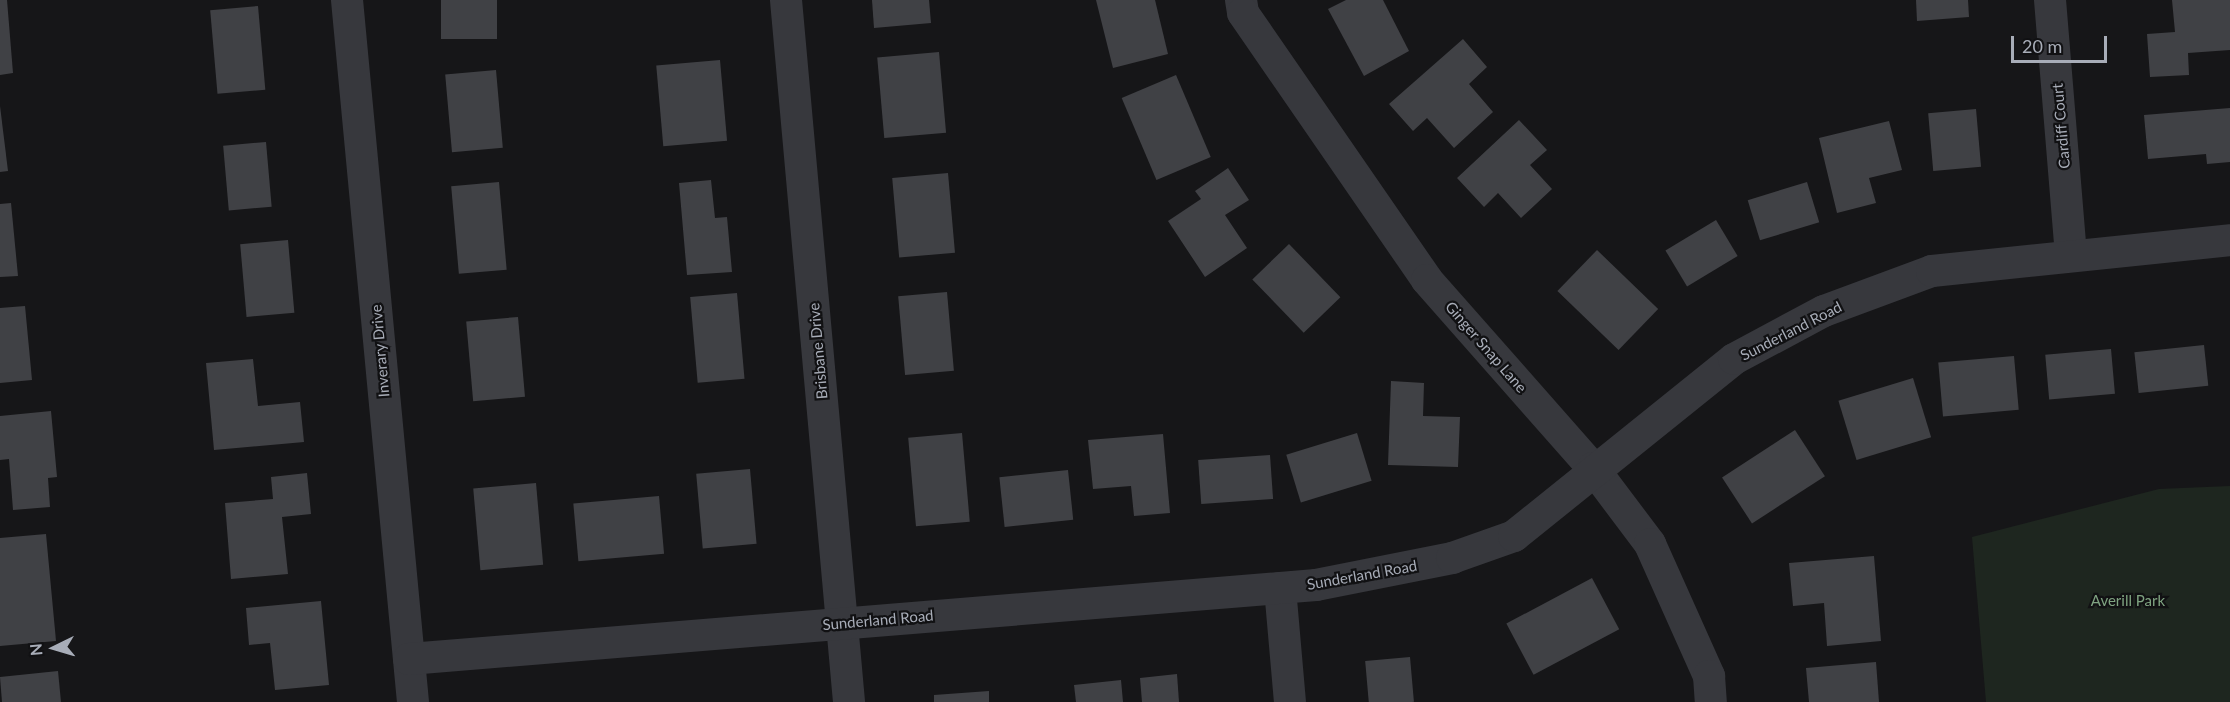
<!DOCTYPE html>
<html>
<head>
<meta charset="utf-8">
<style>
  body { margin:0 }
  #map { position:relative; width:2230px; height:702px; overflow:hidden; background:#161618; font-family:Lato,sans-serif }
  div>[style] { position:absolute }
  .green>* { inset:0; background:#1e261f }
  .building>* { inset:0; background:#404145; transform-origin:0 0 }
  .minor>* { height:32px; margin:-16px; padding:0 16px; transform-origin:16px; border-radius:16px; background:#37383d }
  span { translate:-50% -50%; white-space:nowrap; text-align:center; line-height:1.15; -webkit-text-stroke:4.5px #111113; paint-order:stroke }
  .street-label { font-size:15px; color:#a8adb8 }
  .park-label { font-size:15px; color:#7fa381 }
  .north { position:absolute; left:24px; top:618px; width:60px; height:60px; -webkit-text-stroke:4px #111113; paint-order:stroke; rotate:265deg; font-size:16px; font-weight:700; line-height:24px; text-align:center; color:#a8adb8 }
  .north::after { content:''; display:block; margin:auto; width:21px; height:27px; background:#a8adb8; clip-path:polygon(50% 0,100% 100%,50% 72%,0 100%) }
  .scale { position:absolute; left:2011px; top:36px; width:96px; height:27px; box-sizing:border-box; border:3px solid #a8adb8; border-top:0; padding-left:8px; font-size:18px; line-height:21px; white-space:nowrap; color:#a8adb8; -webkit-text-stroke:4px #111113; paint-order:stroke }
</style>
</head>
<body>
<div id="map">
  <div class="green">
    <div style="clip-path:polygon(2230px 486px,2230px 702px,1986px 702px,1972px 537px,2159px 489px)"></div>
  </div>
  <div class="building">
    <div style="clip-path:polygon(0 0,7px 0,13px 73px,0 75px)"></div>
    <div style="left:441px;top:0;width:56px;height:39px"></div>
    <div style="clip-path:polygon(872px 0,929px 0,931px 23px,874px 28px)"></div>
    <div style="clip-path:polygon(1096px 0,1155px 0,1168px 54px,1113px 68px)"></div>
    <div style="clip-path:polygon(1346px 0,1383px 0,1409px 51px,1364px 76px,1328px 9px)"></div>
    <div style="clip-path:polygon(1916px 0,1968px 0,1969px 17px,1917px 21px)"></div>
    <div style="clip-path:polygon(2172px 0,2230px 0,2230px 50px,2188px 53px,2189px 75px,2150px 77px,2147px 34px,2175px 32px)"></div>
    <div style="left:258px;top:6px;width:84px;height:48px;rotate:85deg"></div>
    <div style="clip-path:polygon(1463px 39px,1487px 67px,1469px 84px,1493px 112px,1454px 148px,1427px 118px,1413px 131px,1389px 104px)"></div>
    <div style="left:939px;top:52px;width:81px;height:62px;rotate:85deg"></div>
    <div style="left:720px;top:60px;width:81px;height:64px;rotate:85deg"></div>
    <div style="left:496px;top:70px;width:78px;height:51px;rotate:85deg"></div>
    <div style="left:1176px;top:75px;width:89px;height:59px;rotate:67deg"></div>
    <div style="clip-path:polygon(0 106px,8px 171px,0 172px)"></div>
    <div style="clip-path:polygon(2230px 108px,2230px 162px,2207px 164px,2206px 154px,2148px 159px,2144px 115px)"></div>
    <div style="left:1976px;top:109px;width:58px;height:48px;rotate:85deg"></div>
    <div style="clip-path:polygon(1519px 120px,1547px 150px,1530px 165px,1552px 189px,1521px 218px,1498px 193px,1484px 207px,1457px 178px)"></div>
    <div style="clip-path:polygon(1889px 121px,1902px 170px,1869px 178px,1876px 203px,1837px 213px,1819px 138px)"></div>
    <div style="left:266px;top:142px;width:65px;height:43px;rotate:85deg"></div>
    <div style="clip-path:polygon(1228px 168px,1249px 200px,1225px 215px,1247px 248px,1205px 277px,1168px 221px,1201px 199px,1195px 191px)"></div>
    <div style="left:948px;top:173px;width:80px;height:56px;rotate:85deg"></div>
    <div style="clip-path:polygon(711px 180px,715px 218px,727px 217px,732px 272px,687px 275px,679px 183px)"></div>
    <div style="left:499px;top:182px;width:88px;height:48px;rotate:85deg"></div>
    <div style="left:1807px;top:182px;width:42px;height:62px;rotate:73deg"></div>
    <div style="clip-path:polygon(11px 203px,18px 276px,0 277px,0 204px)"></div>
    <div style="left:1716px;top:220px;width:42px;height:59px;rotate:59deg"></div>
    <div style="left:288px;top:240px;width:73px;height:48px;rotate:85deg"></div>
    <div style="left:1289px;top:244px;width:74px;height:51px;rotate:46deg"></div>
    <div style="left:1597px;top:250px;width:85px;height:57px;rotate:44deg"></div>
    <div style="left:947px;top:292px;width:79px;height:49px;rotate:85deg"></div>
    <div style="left:737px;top:293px;width:86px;height:47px;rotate:85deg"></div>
    <div style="clip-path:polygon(25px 306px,32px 380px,0 383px,0 308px)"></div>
    <div style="left:518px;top:317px;width:80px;height:52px;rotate:85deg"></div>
    <div style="left:2204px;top:345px;width:41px;height:70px;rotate:84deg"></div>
    <div style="left:2111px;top:349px;width:45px;height:66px;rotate:85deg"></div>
    <div style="left:2014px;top:356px;width:54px;height:76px;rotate:85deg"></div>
    <div style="clip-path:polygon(253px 359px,258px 406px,300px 402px,304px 442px,214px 450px,206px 363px)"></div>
    <div style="left:1913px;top:378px;width:62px;height:78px;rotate:73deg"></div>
    <div style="clip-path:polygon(1391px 381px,1424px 383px,1423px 416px,1460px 417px,1458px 467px,1388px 465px)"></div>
    <div style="clip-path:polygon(51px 411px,57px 477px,48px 478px,50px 507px,13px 510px,9px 459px,0 460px,0 416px)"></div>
    <div style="left:1795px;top:430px;width:55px;height:87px;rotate:57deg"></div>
    <div style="left:962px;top:433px;width:89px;height:54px;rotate:85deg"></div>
    <div style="left:1357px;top:433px;width:50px;height:74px;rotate:73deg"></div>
    <div style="clip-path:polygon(1163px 434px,1170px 513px,1134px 516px,1131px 486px,1093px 489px,1088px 440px)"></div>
    <div style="left:1270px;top:455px;width:44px;height:72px;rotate:86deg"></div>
    <div style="left:750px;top:469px;width:75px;height:54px;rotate:85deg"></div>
    <div style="left:1068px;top:470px;width:50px;height:69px;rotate:84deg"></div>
    <div style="clip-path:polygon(307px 473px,311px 514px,282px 517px,288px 574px,231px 579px,225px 503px,273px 499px,271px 477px)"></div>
    <div style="left:536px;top:483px;width:82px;height:63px;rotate:85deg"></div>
    <div style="left:659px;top:496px;width:58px;height:86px;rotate:85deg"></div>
    <div style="clip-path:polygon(46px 534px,56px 641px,0 646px,0 538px)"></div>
    <div style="clip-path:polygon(1874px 556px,1881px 641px,1827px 646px,1824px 603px,1793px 606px,1789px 563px)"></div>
    <div style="left:1592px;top:578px;width:58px;height:97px;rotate:62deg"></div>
    <div style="clip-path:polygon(321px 601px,329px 685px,275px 690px,270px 643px,249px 645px,246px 608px)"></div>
    <div style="left:1410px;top:657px;width:45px;height:45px;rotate:85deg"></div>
    <div style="clip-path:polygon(1876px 662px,1879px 702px,1809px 702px,1806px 668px)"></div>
    <div style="clip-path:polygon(58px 671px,61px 702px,2px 702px,0 677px)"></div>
    <div style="clip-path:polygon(1177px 674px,1179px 702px,1142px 702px,1140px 678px)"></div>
    <div style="clip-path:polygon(1121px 680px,1123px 702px,1076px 702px,1074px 685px)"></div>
    <div style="clip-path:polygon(989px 691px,989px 702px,934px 702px,934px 695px)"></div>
  </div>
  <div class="minor">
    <div style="left:347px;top:0;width:705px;rotate:84.63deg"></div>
    <div style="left:786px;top:0;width:705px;rotate:84.87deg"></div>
    <div style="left:1241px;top:0;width:13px;rotate:81deg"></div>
    <div style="left:1243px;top:13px;width:324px;rotate:55.4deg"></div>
    <div style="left:1427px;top:280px;width:251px;rotate:48.6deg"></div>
    <div style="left:1593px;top:468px;width:95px;rotate:53.1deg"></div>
    <div style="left:1650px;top:544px;width:145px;rotate:65.9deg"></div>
    <div style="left:1709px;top:676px;width:26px;rotate:86deg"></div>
    <div style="left:2050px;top:0;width:254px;rotate:85.3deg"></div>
    <div style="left:1280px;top:588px;width:114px;rotate:85deg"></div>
    <div style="left:409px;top:659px;width:910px;rotate:-4.66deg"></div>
    <div style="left:1316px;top:585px;width:139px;rotate:-11.2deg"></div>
    <div style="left:1452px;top:558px;width:66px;rotate:-19.5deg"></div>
    <div style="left:1514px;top:536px;width:282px;rotate:-38.8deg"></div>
    <div style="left:1734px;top:359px;width:102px;rotate:-28.1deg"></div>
    <div style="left:1824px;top:311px;width:115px;rotate:-20.3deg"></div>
    <div style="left:1932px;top:271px;width:300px;rotate:-5.9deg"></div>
  </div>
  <div class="street-label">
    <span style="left:2061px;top:126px;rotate:-95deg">Cardiff Court</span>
    <span style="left:1791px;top:331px;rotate:-27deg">Sunderland Road</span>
    <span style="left:1486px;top:347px;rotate:49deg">Ginger Snap Lane</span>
    <span style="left:380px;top:351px;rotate:-95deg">Inverary Drive</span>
    <span style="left:818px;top:351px;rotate:-95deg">Brisbane Drive</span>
    <span style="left:1362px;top:575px;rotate:-10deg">Sunderland Road</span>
    <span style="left:878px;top:620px;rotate:-5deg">Sunderland Road</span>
  </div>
  <div class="park-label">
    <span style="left:2128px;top:601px">Averill Park</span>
  </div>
  <div class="north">N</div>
  <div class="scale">20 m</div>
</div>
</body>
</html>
